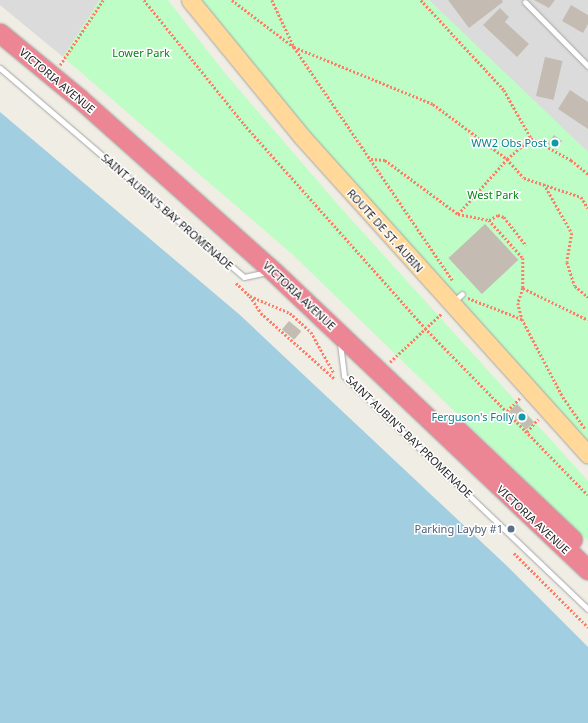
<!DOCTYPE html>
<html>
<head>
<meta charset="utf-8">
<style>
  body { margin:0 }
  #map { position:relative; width:588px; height:723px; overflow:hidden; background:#f0ede4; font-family:"Noto Sans",sans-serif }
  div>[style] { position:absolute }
  .residential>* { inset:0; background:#dcdbdb }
  .park>* { inset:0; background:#befdc6 }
  .water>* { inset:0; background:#a1cfe1 }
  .building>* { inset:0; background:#c4bcb3; transform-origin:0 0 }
  .path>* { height:2.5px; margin-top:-1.25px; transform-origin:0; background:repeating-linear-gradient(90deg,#ff7d66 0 2px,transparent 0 4px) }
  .roads { filter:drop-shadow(0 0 1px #a5a5a5) drop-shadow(0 0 1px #a5a5a5) }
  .lane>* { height:5px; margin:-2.5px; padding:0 2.5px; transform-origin:2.5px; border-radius:2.5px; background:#fff }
  .primary>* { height:17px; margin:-8.5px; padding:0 8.5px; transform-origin:8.5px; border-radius:8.5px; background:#ffd89a }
  .highway>* { height:19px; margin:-9.5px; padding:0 9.5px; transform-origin:9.5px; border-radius:9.5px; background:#ed8694 }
  .dots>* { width:11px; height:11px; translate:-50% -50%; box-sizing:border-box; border:2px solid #fff; border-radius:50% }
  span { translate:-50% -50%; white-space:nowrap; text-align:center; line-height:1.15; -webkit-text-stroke:3px #fff; paint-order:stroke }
  .park-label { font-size:11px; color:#048515 }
  .street-label { font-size:11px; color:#1e1e1e }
  .culture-label { font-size:11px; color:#0d838f }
  .right { translate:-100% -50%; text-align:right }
  .service-label { font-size:11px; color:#4e5e75 }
</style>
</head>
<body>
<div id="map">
  <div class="residential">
    <div style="clip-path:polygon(0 0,100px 0,63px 57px,0 5px)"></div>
    <div style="clip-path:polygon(429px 0,588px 0,588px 152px,544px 113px)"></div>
  </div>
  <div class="park">
    <div style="clip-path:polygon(100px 0,168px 0,224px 72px,340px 207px,588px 481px,588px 541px,292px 254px,63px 57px)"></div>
    <div style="clip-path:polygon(201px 0,429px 0,588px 152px,588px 442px,320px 146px)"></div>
  </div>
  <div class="water">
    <div style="clip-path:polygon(0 112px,240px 315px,507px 566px,588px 647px,588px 723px,0 723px)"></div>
  </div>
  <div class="building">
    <div style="clip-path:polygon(448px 0,502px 0,503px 2px,469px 28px)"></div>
    <div style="clip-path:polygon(534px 0,555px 0,549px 8px)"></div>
    <div style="clip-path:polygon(571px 5px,588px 15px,588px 24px,583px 33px,562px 21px)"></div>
    <div style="clip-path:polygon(500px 8px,509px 17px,505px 22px,529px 44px,517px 57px,483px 25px)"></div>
    <div style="left:545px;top:57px;width:18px;height:40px;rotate:13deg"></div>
    <div style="clip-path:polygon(570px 90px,588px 102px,588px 129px,558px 109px)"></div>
    <div style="left:554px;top:135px;width:10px;height:11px;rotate:37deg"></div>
    <div style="left:485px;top:224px;width:49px;height:50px;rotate:47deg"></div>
    <div style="left:289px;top:321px;width:16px;height:11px;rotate:40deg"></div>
    <div style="left:517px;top:404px;width:25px;height:11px;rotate:47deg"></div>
  </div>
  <div class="path">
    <div style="left:144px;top:0;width:159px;rotate:51.1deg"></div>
    <div style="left:244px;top:124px;width:273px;rotate:48.4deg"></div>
    <div style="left:425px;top:328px;width:233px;rotate:45.7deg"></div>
    <div style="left:232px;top:0;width:78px;rotate:37.2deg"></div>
    <div style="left:294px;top:47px;width:150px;rotate:22.3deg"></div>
    <div style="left:433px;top:104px;width:92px;rotate:36.6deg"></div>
    <div style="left:507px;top:159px;width:25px;rotate:48deg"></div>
    <div style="left:524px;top:178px;width:60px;rotate:18.4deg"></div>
    <div style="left:581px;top:197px;width:13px;rotate:58deg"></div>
    <div style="left:272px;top:0;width:52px;rotate:64.9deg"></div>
    <div style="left:294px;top:47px;width:283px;rotate:55.8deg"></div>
    <div style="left:421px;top:0;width:122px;rotate:47.3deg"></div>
    <div style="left:504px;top:90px;width:55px;rotate:60.6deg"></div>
    <div style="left:531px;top:138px;width:46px;rotate:28.8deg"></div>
    <div style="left:571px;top:160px;width:22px;rotate:39deg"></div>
    <div style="left:60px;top:65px;width:78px;rotate:-56.5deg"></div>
    <div style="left:371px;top:159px;width:14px;rotate:4deg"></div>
    <div style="left:385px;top:160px;width:91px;rotate:36.5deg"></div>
    <div style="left:458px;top:214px;width:32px;rotate:11deg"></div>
    <div style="left:489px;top:220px;width:51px;rotate:48.2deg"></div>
    <div style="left:523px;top:258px;width:30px;rotate:90deg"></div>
    <div style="left:523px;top:288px;width:16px;rotate:108deg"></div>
    <div style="left:518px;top:303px;width:16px;rotate:76deg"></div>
    <div style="left:544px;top:184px;width:56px;rotate:60.3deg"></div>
    <div style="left:572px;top:233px;width:29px;rotate:100deg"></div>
    <div style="left:567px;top:262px;width:25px;rotate:72deg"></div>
    <div style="left:575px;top:286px;width:17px;rotate:40deg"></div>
    <div style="left:458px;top:214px;width:74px;rotate:-48.3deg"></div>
    <div style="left:507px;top:159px;width:32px;rotate:-41deg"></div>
    <div style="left:489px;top:220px;width:10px;rotate:-29deg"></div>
    <div style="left:498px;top:215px;width:6px;rotate:18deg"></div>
    <div style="left:504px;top:217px;width:36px;rotate:52deg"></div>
    <div style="left:236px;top:283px;width:19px;rotate:43deg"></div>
    <div style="left:250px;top:296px;width:43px;rotate:23deg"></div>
    <div style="left:290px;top:313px;width:28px;rotate:42deg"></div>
    <div style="left:311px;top:332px;width:47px;rotate:60.7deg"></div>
    <div style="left:523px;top:288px;width:72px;rotate:26.2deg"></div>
    <div style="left:250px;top:296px;width:20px;rotate:57deg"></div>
    <div style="left:261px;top:313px;width:99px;rotate:41.7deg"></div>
    <div style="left:468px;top:298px;width:58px;rotate:21.3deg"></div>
    <div style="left:522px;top:319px;width:88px;rotate:62.3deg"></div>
    <div style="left:563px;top:397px;width:38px;rotate:55deg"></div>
    <div style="left:390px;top:362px;width:71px;rotate:-43.3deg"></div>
    <div style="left:507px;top:411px;width:18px;rotate:-45deg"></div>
    <div style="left:527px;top:432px;width:17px;rotate:-50deg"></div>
    <div style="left:514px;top:553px;width:105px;rotate:45deg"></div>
  </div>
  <div class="roads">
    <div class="lane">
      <div style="left:525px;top:2px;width:90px;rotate:45.5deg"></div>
      <div style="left:0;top:68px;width:321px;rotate:40.6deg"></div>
      <div style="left:244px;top:277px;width:25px;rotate:-12deg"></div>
      <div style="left:453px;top:302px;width:12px;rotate:-42deg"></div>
      <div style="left:340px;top:343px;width:33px;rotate:83deg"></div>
      <div style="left:344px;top:376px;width:337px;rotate:43.7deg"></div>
    </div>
    <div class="primary">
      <div style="left:190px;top:0;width:178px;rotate:50.7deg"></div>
      <div style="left:303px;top:138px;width:426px;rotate:48deg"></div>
    </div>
    <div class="highway">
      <div style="left:0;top:33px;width:104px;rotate:39.5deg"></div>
      <div style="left:80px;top:99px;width:259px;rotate:41.7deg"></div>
      <div style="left:273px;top:271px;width:434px;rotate:43.5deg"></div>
      <div style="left:452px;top:425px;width:166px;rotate:43.5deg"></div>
    </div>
  </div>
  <div class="dots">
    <div style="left:555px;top:143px;background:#0f9aa8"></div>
    <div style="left:522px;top:417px;background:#0f9aa8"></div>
    <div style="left:511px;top:529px;background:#5c6f8a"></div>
  </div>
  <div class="park-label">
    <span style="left:141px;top:53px">Lower Park</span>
    <span style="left:493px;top:195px">West Park</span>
  </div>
  <div class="street-label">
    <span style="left:57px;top:81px;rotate:40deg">VICTORIA AVENUE</span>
    <span style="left:167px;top:212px;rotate:41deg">SAINT AUBIN'S BAY PROMENADE</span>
    <span style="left:385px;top:231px;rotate:48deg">ROUTE DE ST. AUBIN</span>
    <span style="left:299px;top:296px;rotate:43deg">VICTORIA AVENUE</span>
    <span style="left:409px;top:437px;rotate:44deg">SAINT AUBIN'S BAY PROMENADE</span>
    <span style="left:533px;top:520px;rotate:43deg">VICTORIA AVENUE</span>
  </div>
  <div class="culture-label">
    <span class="right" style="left:547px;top:143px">WW2 Obs Post</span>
    <span class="right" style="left:514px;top:417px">Ferguson's Folly</span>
  </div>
  <div class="service-label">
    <span class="right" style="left:503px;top:529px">Parking Layby #1</span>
  </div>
</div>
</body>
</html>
